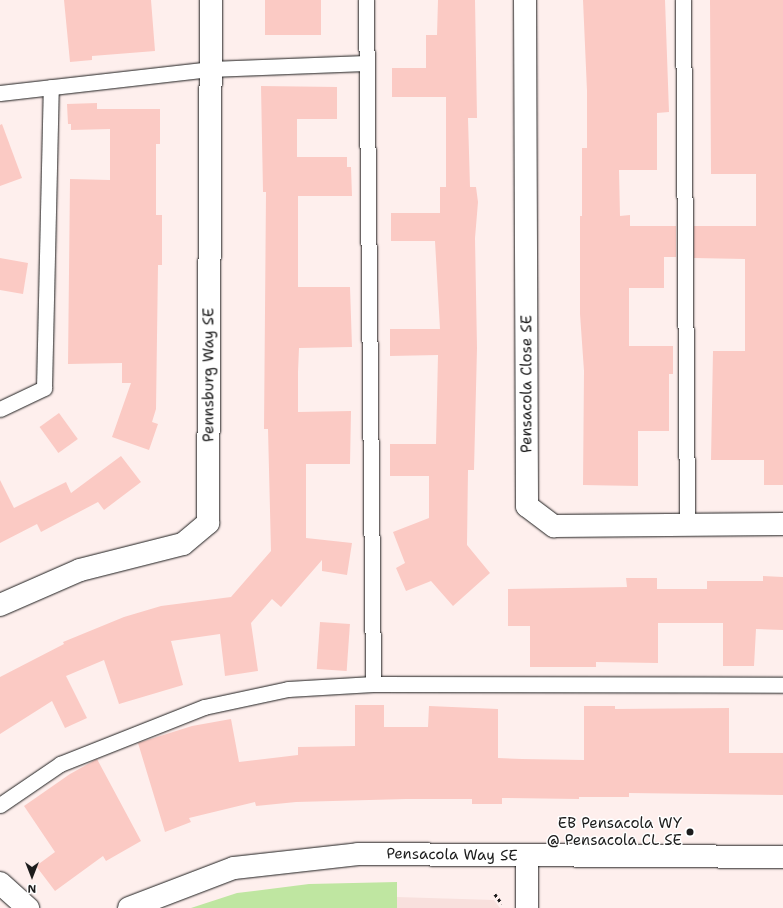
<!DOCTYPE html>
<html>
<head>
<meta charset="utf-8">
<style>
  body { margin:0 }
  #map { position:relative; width:783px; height:908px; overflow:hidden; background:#feefed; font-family:"Shantell Sans",sans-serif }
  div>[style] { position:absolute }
  .built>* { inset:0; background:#f8e0dd }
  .green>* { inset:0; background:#bfe6a1 }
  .building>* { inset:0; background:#fbcac4; transform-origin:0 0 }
  .path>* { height:2.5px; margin-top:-1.25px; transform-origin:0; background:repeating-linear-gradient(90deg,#1c1c1c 0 3px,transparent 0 6px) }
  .roads { filter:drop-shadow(0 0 1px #1c1c1c) drop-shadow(0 0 1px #1c1c1c) }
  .lane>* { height:15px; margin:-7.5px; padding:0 7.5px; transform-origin:7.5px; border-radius:7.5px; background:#fff }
  .street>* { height:22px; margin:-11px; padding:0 11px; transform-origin:11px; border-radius:11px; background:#fff }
  .dots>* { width:11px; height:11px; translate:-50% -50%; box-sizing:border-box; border:2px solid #fff; border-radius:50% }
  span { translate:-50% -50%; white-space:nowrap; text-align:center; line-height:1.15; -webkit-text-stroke:3px #fff; paint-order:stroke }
  .street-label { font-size:15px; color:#1c1c1c }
  .poi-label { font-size:15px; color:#1c1c1c }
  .right { translate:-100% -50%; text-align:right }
  .north { position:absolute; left:12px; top:856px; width:40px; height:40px; -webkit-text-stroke:3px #fff; paint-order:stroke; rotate:180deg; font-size:11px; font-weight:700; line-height:16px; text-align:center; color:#1c1c1c }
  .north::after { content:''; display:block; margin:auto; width:14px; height:18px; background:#1c1c1c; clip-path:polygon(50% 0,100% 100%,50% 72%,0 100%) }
</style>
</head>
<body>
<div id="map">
  <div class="built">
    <div style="clip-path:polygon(397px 897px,494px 900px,500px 908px,397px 908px)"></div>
  </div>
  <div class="green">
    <div style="clip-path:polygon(397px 882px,397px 908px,191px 908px,237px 893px,309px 884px)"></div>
  </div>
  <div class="building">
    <div style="clip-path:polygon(64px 0,151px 0,155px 51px,92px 56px,92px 60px,70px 62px)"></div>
    <div style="left:265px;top:0;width:56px;height:35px"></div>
    <div style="clip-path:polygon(438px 0,475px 0,477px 118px,468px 118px,470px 187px,476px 187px,478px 202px,475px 238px,477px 348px,474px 470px,468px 470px,467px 545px,490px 573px,453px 606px,431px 581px,406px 591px,396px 568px,405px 563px,393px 532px,429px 518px,429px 476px,390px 476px,390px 444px,436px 444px,438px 355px,390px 356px,390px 329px,440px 329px,435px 241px,391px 241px,391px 213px,440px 213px,440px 187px,446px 187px,446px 97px,392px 97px,392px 68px,426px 68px,426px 35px,437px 35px)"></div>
    <div style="clip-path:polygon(583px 0,665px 0,669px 112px,657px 113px,657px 170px,619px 170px,620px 216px,630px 215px,630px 226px,676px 226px,676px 257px,664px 257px,664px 288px,629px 288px,629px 346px,673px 346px,673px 374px,669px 374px,669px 431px,638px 431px,638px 486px,583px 485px,584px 371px,580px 314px,580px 216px,582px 216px,582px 148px,587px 148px,587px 91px)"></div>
    <div style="clip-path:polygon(710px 0,783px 0,783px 485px,764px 485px,764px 460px,711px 460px,713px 351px,745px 351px,745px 259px,694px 258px,694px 226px,756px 226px,756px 174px,711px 174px)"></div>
    <div style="clip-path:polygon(261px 86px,337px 87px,337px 119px,297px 119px,297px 157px,347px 157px,347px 167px,351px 167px,352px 196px,298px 196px,298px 287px,350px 287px,352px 347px,299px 348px,298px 372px,298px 412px,351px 411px,350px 464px,306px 464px,306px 538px,352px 543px,347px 575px,322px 571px,322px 560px,281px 607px,272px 599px,251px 623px,258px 671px,225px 676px,220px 634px,171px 641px,183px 685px,119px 704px,104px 660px,66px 676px,87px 718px,65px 728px,52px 701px,0 734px,0 677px,64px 644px,63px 642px,124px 617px,161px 606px,231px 597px,271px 551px,268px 429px,264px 429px,266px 192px,263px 192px)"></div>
    <div style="clip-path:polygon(97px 103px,97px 109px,160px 109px,160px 144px,156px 144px,156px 215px,162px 215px,162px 265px,158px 265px,156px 409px,152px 422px,158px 424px,149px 450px,112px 437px,131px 383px,122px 383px,122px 363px,68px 364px,70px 179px,110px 180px,110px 129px,71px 130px,71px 124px,68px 124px,67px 104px)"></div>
    <div style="clip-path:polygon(2px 124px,22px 178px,0 186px,0 125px)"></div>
    <div style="clip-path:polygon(0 258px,28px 263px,23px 294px,0 290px)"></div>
    <div style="left:59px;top:413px;width:32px;height:24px;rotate:54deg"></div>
    <div style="clip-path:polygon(121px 456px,141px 482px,104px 510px,98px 502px,41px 532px,37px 524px,0 543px,0 480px,14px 508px,66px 482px,71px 493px)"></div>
    <div style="clip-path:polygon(763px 576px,783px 577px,783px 630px,756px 629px,754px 666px,723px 666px,723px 623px,658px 623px,658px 663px,596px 662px,596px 667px,530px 667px,530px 626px,508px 626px,508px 589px,627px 587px,626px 578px,657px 578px,657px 589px,707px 589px,707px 581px,763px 581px)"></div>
    <div style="left:320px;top:622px;width:30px;height:47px;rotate:4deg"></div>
    <div style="clip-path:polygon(355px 705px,384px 705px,384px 727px,428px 727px,429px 706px,498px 709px,498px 758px,522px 759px,584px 760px,584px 706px,615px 706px,615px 709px,729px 708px,729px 753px,783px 753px,783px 795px,629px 793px,629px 797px,579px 797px,579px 799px,502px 798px,502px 804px,472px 804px,472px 799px,406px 799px,296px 802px,256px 806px,255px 802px,189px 818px,191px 822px,165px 832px,138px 743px,192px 726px,231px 719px,239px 762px,298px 755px,298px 747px,355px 746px)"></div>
    <div style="clip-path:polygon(97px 759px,141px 841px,106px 861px,103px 856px,55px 891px,36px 866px,55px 852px,24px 806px,70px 774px)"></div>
  </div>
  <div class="path">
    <div style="left:495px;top:894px;width:12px;rotate:55deg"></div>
  </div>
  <div class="roads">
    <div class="lane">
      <div style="left:366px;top:0;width:684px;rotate:89.41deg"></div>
      <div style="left:683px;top:0;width:524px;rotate:89.56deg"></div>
      <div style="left:0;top:93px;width:211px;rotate:-6.5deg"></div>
      <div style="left:210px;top:69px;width:156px;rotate:-2.2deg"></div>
      <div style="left:0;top:409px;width:49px;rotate:-25.5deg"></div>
      <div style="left:44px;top:388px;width:301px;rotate:-88.7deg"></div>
      <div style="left:0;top:805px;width:73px;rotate:-34.3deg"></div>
      <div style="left:60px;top:764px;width:155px;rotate:-21.6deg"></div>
      <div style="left:204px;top:707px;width:86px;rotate:-12.1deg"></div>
      <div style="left:288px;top:689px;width:85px;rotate:-3.4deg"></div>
      <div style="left:373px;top:684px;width:410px;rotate:0.1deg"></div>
    </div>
    <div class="street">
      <div style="left:525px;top:0;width:506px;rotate:89.77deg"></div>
      <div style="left:527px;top:506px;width:34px;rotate:37deg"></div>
      <div style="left:554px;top:526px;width:229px;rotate:-0.5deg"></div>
      <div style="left:0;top:605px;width:87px;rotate:-23.6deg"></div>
      <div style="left:80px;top:570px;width:106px;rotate:-14.2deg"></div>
      <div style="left:183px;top:544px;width:33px;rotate:-40deg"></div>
      <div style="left:208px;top:523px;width:523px;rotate:-89.67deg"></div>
      <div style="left:527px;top:856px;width:52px;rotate:90deg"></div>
      <div style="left:0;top:883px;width:38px;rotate:42deg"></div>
      <div style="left:129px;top:908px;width:112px;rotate:-20.9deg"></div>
      <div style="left:234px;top:868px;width:125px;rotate:-6.4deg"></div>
      <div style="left:358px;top:854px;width:425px;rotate:0.4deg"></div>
    </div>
  </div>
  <div class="dots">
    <div style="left:690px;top:832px;background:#1c1c1c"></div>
  </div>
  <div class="street-label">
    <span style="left:209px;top:375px;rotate:-90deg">Pennsburg Way SE</span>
    <span style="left:527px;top:384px;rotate:-90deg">Pensacola Close SE</span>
    <span style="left:452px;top:855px;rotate:1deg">Pensacola Way SE</span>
  </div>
  <div class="poi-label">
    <span class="right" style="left:682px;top:832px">EB Pensacola WY<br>@ Pensacola CL SE</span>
  </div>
  <div class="north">N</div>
</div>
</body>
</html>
